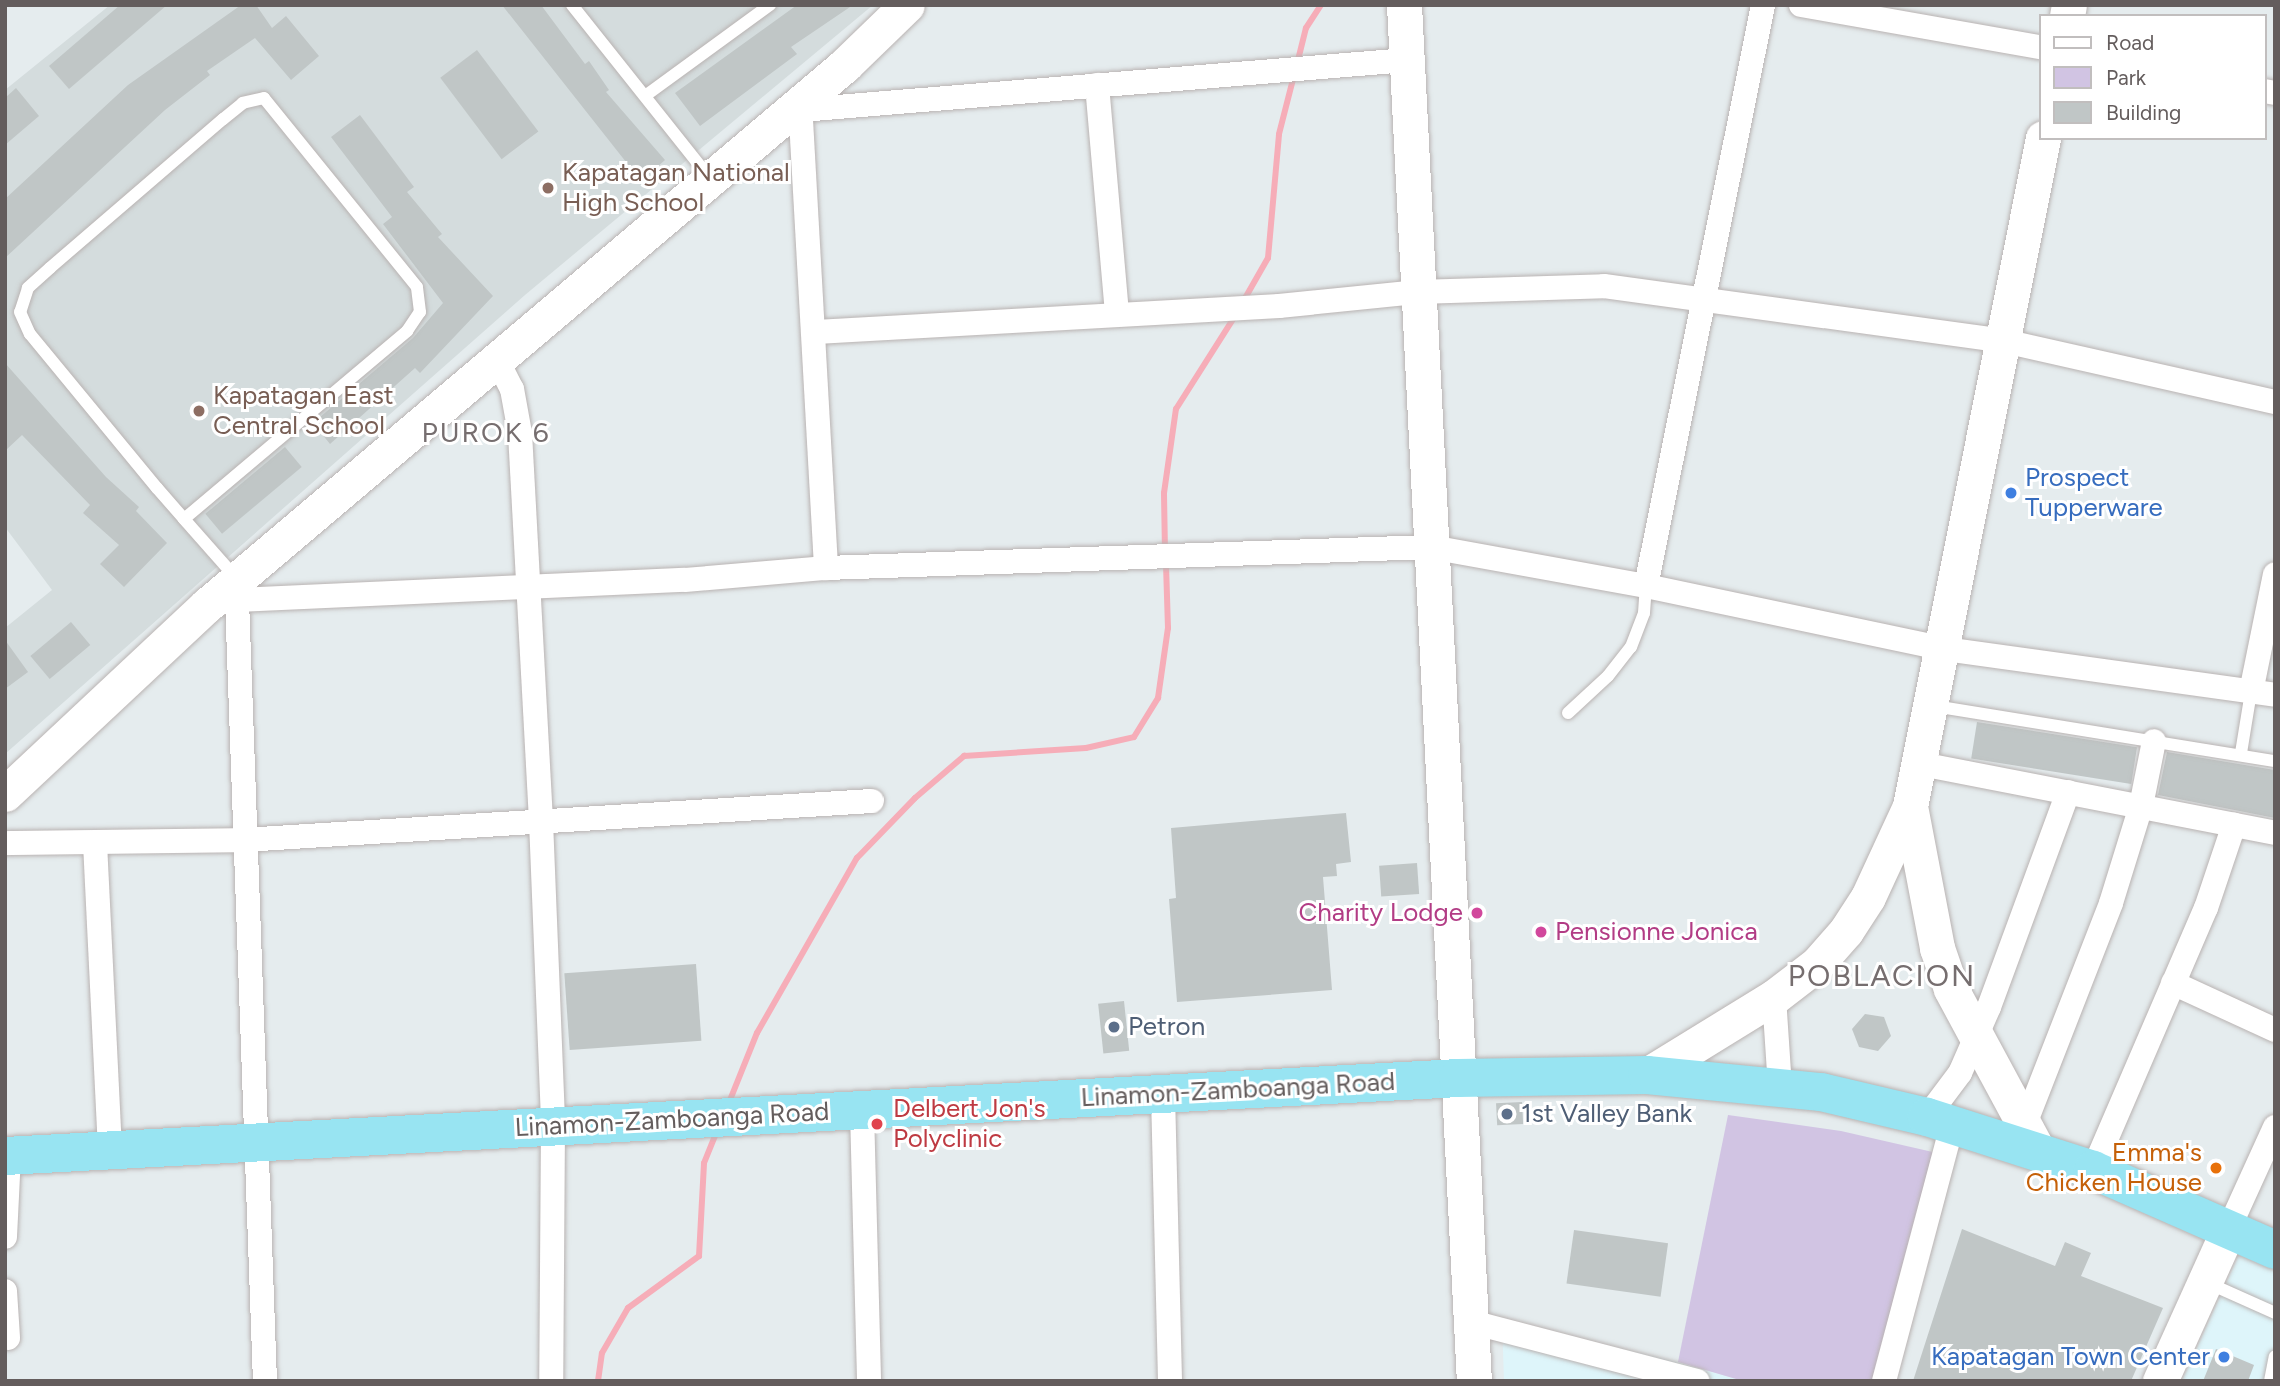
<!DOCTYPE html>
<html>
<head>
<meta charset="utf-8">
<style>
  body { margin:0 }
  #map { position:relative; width:2280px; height:1386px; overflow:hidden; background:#e5ecee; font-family:Figtree,sans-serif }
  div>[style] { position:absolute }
  .commercial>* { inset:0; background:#def5fa }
  .education>* { inset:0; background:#d4dcdd }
  .green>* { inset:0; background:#d1c4e3 }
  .stream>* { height:6px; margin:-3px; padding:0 3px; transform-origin:3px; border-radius:3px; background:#f6adb8 }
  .building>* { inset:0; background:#c0c6c6; transform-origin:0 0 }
  .roads { filter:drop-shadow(0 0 2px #b9b3b2) drop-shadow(0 0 2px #b9b3b2) }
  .lane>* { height:12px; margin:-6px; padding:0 6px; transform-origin:6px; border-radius:6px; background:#fff }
  .street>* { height:24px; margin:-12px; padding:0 12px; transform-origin:12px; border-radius:12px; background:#fff }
  .secondary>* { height:35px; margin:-17.5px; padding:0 17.5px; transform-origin:17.5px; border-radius:17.5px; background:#fff }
  .highway>* { height:38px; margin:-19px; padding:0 19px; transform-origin:19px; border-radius:19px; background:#98e4f2 }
  .dots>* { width:19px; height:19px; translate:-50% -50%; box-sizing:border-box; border:4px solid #fff; border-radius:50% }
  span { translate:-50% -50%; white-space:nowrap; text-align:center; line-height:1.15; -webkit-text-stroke:6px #fff; paint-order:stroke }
  .education-label { font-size:26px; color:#785e54 }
  .left { translate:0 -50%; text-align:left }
  .shop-label { font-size:26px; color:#366cbe }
  .right { translate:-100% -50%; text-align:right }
  .hotel-label { font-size:26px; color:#b23c85 }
  .service-label { font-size:26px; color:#4e5e75 }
  .street-label { font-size:26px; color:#645d5d }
  .health-label { font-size:26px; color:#be3a42 }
  .food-label { font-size:26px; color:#c56008 }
  .neighbourhood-label { font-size:28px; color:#766e6f; letter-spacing:2px }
  .quarter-label { font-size:30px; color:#766e6f; letter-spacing:2px }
  .frame { position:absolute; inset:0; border:7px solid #645d5d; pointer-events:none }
  .legend { position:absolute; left:2039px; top:14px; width:228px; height:126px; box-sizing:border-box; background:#fff; border:2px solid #c1bebe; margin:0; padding:9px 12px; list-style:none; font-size:21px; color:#645d5d }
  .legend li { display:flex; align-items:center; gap:14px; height:35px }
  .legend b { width:35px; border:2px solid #c1bebe }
</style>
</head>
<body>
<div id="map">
  <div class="commercial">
    <div style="clip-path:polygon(2240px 1253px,2275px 1269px,2275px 1381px,2182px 1381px)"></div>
    <div style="clip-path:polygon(1502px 1320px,1678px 1362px,1743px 1381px,1504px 1381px)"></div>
  </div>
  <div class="education">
    <div style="clip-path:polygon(110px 5px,873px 5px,525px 295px,5px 754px,5px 628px,52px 590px,5px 527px,5px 90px)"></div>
  </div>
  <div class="green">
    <div style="clip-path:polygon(1728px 1115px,1841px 1131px,1937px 1153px,1873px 1381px,1743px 1381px,1678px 1362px)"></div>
  </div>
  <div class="stream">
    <div style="left:1297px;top:64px;width:37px;rotate:-76deg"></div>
    <div style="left:1306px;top:28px;width:27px;rotate:-57deg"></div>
    <div style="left:1244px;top:300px;width:48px;rotate:-60.3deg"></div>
    <div style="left:1268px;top:258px;width:124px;rotate:-84.9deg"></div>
    <div style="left:1279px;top:134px;width:61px;rotate:-75.7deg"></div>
    <div style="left:1165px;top:552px;width:59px;rotate:-91deg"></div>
    <div style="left:1164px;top:493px;width:85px;rotate:-81.9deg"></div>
    <div style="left:1176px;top:409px;width:110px;rotate:-57.6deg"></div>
    <div style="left:728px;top:1105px;width:78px;rotate:-68.1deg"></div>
    <div style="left:757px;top:1033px;width:202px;rotate:-60.3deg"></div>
    <div style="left:857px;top:858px;width:83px;rotate:-46deg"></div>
    <div style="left:915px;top:798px;width:65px;rotate:-40.6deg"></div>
    <div style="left:964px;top:756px;width:122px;rotate:-3.8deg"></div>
    <div style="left:1086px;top:748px;width:49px;rotate:-12.9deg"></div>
    <div style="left:1134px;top:737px;width:46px;rotate:-58.4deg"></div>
    <div style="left:1158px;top:698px;width:71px;rotate:-81.9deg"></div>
    <div style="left:1168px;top:628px;width:65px;rotate:-91.8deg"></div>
    <div style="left:598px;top:1381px;width:28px;rotate:-82deg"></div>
    <div style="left:602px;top:1353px;width:52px;rotate:-60deg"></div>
    <div style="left:628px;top:1308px;width:88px;rotate:-36.2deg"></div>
    <div style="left:699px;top:1256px;width:93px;rotate:-86.9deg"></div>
    <div style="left:704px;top:1163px;width:35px;rotate:-68deg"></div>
  </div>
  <div class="building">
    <div style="clip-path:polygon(120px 5px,167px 5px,69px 89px,49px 66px)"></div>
    <div style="clip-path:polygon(241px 5px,256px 5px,272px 28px,286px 16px,319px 56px,291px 80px,255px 38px,207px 71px,210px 75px,165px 110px,5px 258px,5px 199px,128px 85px)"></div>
    <div style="clip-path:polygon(502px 5px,541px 5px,585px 64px,589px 61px,609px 90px,606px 92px,665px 160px,641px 181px)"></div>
    <div style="clip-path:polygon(797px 5px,853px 5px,791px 47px,797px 54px,700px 126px,675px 93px)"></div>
    <div style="left:477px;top:50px;width:102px;height:46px;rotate:53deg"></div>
    <div style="clip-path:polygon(16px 88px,39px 116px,5px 145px,5px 98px)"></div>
    <div style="clip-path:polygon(360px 115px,414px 187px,407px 192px,442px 234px,438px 237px,493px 296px,420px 373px,415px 368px,330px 444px,313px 423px,413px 338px,443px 303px,383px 224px,392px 217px,331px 137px)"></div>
    <div style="clip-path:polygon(5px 363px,106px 477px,139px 507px,136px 511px,167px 543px,124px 587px,100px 564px,119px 545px,83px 513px,90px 505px,22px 435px,5px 451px)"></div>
    <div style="left:285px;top:447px;width:26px;height:104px;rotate:50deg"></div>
    <div style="left:71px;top:622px;width:30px;height:53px;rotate:50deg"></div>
    <div style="clip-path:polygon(5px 640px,28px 672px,5px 689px)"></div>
    <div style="left:1977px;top:722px;width:162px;height:37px;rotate:9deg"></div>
    <div style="clip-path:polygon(2167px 752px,2275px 770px,2275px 818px,2158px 795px)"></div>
    <div style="clip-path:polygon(1346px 813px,1351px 862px,1336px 864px,1337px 876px,1323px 877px,1332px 990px,1177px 1002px,1169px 899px,1176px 898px,1171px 828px)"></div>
    <div style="left:1417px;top:863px;width:31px;height:38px;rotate:86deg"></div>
    <div style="left:696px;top:964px;width:77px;height:132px;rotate:86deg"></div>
    <div style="left:1124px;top:1001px;width:50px;height:26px;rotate:84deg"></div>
    <div style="clip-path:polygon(1865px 1014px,1884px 1017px,1891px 1036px,1878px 1051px,1859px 1047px,1852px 1029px)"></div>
    <div style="left:1522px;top:1102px;width:22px;height:26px;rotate:87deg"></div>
    <div style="clip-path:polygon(1962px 1229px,2055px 1266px,2065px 1242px,2091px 1253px,2081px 1276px,2163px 1308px,2131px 1381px,1913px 1381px)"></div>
    <div style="left:1574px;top:1230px;width:95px;height:54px;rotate:8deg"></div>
    <div style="clip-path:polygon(2216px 1349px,2254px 1365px,2248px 1381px,2203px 1381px)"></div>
  </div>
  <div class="roads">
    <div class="lane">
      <div style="left:572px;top:5px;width:218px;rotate:51.5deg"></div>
      <div style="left:645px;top:96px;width:155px;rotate:-36.1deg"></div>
      <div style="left:184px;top:519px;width:292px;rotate:-40.1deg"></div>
      <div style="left:407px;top:331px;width:23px;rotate:-56deg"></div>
      <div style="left:420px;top:312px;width:25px;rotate:-97deg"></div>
      <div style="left:417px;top:287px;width:243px;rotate:-129deg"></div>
      <div style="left:264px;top:98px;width:22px;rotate:167deg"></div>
      <div style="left:243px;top:103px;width:26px;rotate:141deg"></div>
      <div style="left:223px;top:119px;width:228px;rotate:139.3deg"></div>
      <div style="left:50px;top:268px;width:30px;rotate:138deg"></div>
      <div style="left:28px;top:288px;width:25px;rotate:108deg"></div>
      <div style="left:20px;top:312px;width:24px;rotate:66deg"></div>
      <div style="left:30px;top:334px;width:200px;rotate:50.5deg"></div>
      <div style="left:157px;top:488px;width:41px;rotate:48.9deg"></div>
      <div style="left:184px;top:519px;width:80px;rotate:48.5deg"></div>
      <div style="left:1934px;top:706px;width:345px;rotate:9.2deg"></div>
      <div style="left:1568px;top:713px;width:54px;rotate:-42.8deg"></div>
      <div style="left:1608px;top:676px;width:37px;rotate:-52deg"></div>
      <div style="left:1631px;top:647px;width:36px;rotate:-69deg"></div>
      <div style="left:1644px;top:613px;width:27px;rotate:-86deg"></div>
      <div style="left:2241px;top:753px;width:62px;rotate:-80.7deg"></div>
      <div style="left:2208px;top:1283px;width:73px;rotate:24.1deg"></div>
      <div style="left:2270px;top:1381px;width:25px;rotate:-79deg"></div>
    </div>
    <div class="street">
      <div style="left:1801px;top:5px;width:243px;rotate:10deg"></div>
      <div style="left:1097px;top:85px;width:230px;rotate:85deg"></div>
      <div style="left:2264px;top:91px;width:11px;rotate:10deg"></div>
      <div style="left:800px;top:102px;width:467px;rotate:86.8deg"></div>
      <div style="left:801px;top:110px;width:607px;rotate:-4.72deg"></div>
      <div style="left:816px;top:332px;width:464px;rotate:-3.2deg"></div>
      <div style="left:1279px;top:306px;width:140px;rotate:-5.8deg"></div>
      <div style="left:1418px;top:292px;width:186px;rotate:-1.8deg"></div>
      <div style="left:1604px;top:286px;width:404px;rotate:7.8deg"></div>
      <div style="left:2004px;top:341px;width:278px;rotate:12.7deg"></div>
      <div style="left:497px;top:360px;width:33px;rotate:63deg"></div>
      <div style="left:512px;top:389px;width:45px;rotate:79.7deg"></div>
      <div style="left:520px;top:433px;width:389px;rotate:86.9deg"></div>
      <div style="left:541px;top:821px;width:305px;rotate:87.7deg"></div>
      <div style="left:553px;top:1126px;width:255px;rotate:90.4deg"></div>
      <div style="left:1646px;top:586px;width:593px;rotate:-78.61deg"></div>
      <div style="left:237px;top:600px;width:782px;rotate:87.95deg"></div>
      <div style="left:208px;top:605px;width:29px;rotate:-10deg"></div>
      <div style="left:237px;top:600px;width:448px;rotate:-2.6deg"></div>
      <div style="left:685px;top:580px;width:142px;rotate:-4.9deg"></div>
      <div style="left:826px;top:568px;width:605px;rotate:-1.99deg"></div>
      <div style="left:1431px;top:547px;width:219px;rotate:10.3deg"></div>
      <div style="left:1646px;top:586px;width:306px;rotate:11.9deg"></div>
      <div style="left:1945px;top:649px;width:333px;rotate:7.9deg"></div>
      <div style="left:2251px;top:692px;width:120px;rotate:-78.5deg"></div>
      <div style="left:1921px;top:764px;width:361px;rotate:11deg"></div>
      <div style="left:5px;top:843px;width:238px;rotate:-0.7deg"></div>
      <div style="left:243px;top:840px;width:630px;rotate:-3.55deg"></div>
      <div style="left:95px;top:843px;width:307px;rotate:87.2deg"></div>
      <div style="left:2173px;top:983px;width:112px;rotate:24.7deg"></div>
      <div style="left:1774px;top:997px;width:90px;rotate:86.2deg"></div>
      <div style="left:1163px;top:1094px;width:287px;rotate:88.6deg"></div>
      <div style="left:862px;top:1111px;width:270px;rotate:88.5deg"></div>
      <div style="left:1927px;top:1117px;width:55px;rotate:-53.1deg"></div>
      <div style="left:1960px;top:1073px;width:72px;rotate:-66.3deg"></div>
      <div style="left:1989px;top:1007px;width:229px;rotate:-69.8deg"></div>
      <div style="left:2025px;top:1124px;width:237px;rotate:-68.7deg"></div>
      <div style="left:2111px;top:903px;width:102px;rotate:-72.8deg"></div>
      <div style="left:2141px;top:806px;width:66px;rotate:-78.7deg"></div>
      <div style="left:2093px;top:1170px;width:285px;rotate:-66.7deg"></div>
      <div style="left:2206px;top:908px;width:88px;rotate:-71.4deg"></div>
      <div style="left:2229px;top:1228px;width:111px;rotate:-65.5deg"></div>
      <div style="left:5px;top:1237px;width:81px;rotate:-87.2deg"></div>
      <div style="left:5px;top:1291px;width:47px;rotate:86.3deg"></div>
      <div style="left:1471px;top:1322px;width:234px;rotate:14.6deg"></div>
      <div style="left:1884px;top:1381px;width:265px;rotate:-75.1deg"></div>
    </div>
    <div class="secondary">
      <div style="left:1404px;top:5px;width:1378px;rotate:87.09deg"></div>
      <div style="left:2067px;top:16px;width:11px;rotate:-80deg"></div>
      <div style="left:5px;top:794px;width:277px;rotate:-43.1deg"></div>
      <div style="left:207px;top:605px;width:836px;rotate:-40.24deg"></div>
      <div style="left:845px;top:65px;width:86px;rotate:-44.1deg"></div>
      <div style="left:1910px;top:806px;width:145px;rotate:79.2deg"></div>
      <div style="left:1937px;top:948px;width:43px;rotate:71.1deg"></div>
      <div style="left:1951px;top:989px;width:187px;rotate:61.7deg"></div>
      <div style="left:1647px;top:1075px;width:149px;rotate:-31.6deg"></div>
      <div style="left:1774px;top:997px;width:54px;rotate:-37.5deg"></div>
      <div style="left:1817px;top:964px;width:44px;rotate:-48.7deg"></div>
      <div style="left:1846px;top:931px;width:40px;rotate:-57.1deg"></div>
      <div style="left:1868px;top:897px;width:100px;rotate:-65.2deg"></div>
      <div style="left:1910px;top:806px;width:681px;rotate:-78.74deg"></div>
      <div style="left:2160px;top:1381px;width:168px;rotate:-65.7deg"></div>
    </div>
    <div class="highway">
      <div style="left:5px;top:1156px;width:1455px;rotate:-3.07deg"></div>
      <div style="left:1458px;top:1078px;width:189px;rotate:-0.9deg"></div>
      <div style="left:1647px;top:1075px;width:175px;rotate:5.6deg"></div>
      <div style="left:1821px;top:1092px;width:109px;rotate:13.3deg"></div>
      <div style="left:1927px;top:1117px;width:174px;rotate:17.7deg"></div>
      <div style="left:2093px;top:1170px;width:199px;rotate:23.7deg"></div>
    </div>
  </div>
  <div class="dots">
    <div style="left:548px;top:188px;background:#8d6e63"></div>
    <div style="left:199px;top:411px;background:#8d6e63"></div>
    <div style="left:2011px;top:493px;background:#3f7fe0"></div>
    <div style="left:1477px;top:913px;background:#d1479c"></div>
    <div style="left:1541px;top:932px;background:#d1479c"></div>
    <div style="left:1114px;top:1027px;background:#5c6f8a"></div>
    <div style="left:1507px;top:1114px;background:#5c6f8a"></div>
    <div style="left:877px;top:1124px;background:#e0444e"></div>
    <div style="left:2216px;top:1168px;background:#e8710a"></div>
    <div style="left:2224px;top:1357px;background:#3f7fe0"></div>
  </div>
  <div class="education-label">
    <span class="left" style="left:562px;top:188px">Kapatagan National<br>High School</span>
    <span class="left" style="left:213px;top:411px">Kapatagan East<br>Central School</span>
  </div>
  <div class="shop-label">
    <span class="left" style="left:2025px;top:493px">Prospect<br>Tupperware</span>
    <span class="right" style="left:2210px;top:1357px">Kapatagan Town Center</span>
  </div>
  <div class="hotel-label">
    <span class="right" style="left:1463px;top:913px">Charity Lodge</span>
    <span class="left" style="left:1555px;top:932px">Pensionne Jonica</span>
  </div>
  <div class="service-label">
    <span class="left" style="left:1128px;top:1027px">Petron</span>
    <span class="left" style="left:1521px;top:1114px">1st Valley Bank</span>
  </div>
  <div class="street-label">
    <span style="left:1238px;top:1090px;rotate:-3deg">Linamon-Zamboanga Road</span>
    <span style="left:672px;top:1120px;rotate:-3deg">Linamon-Zamboanga Road</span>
  </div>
  <div class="health-label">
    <span class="left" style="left:893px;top:1124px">Delbert Jon's<br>Polyclinic</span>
  </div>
  <div class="food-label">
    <span class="right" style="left:2202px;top:1168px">Emma's<br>Chicken House</span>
  </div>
  <div class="neighbourhood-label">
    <span style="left:486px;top:432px">PUROK 6</span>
  </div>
  <div class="quarter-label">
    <span style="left:1882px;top:976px">POBLACION</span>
  </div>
  <div class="frame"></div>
  <ul class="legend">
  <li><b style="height:9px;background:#fff"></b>Road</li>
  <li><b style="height:19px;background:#d1c4e3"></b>Park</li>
  <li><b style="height:19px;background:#c0c6c6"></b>Building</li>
  </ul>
</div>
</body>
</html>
